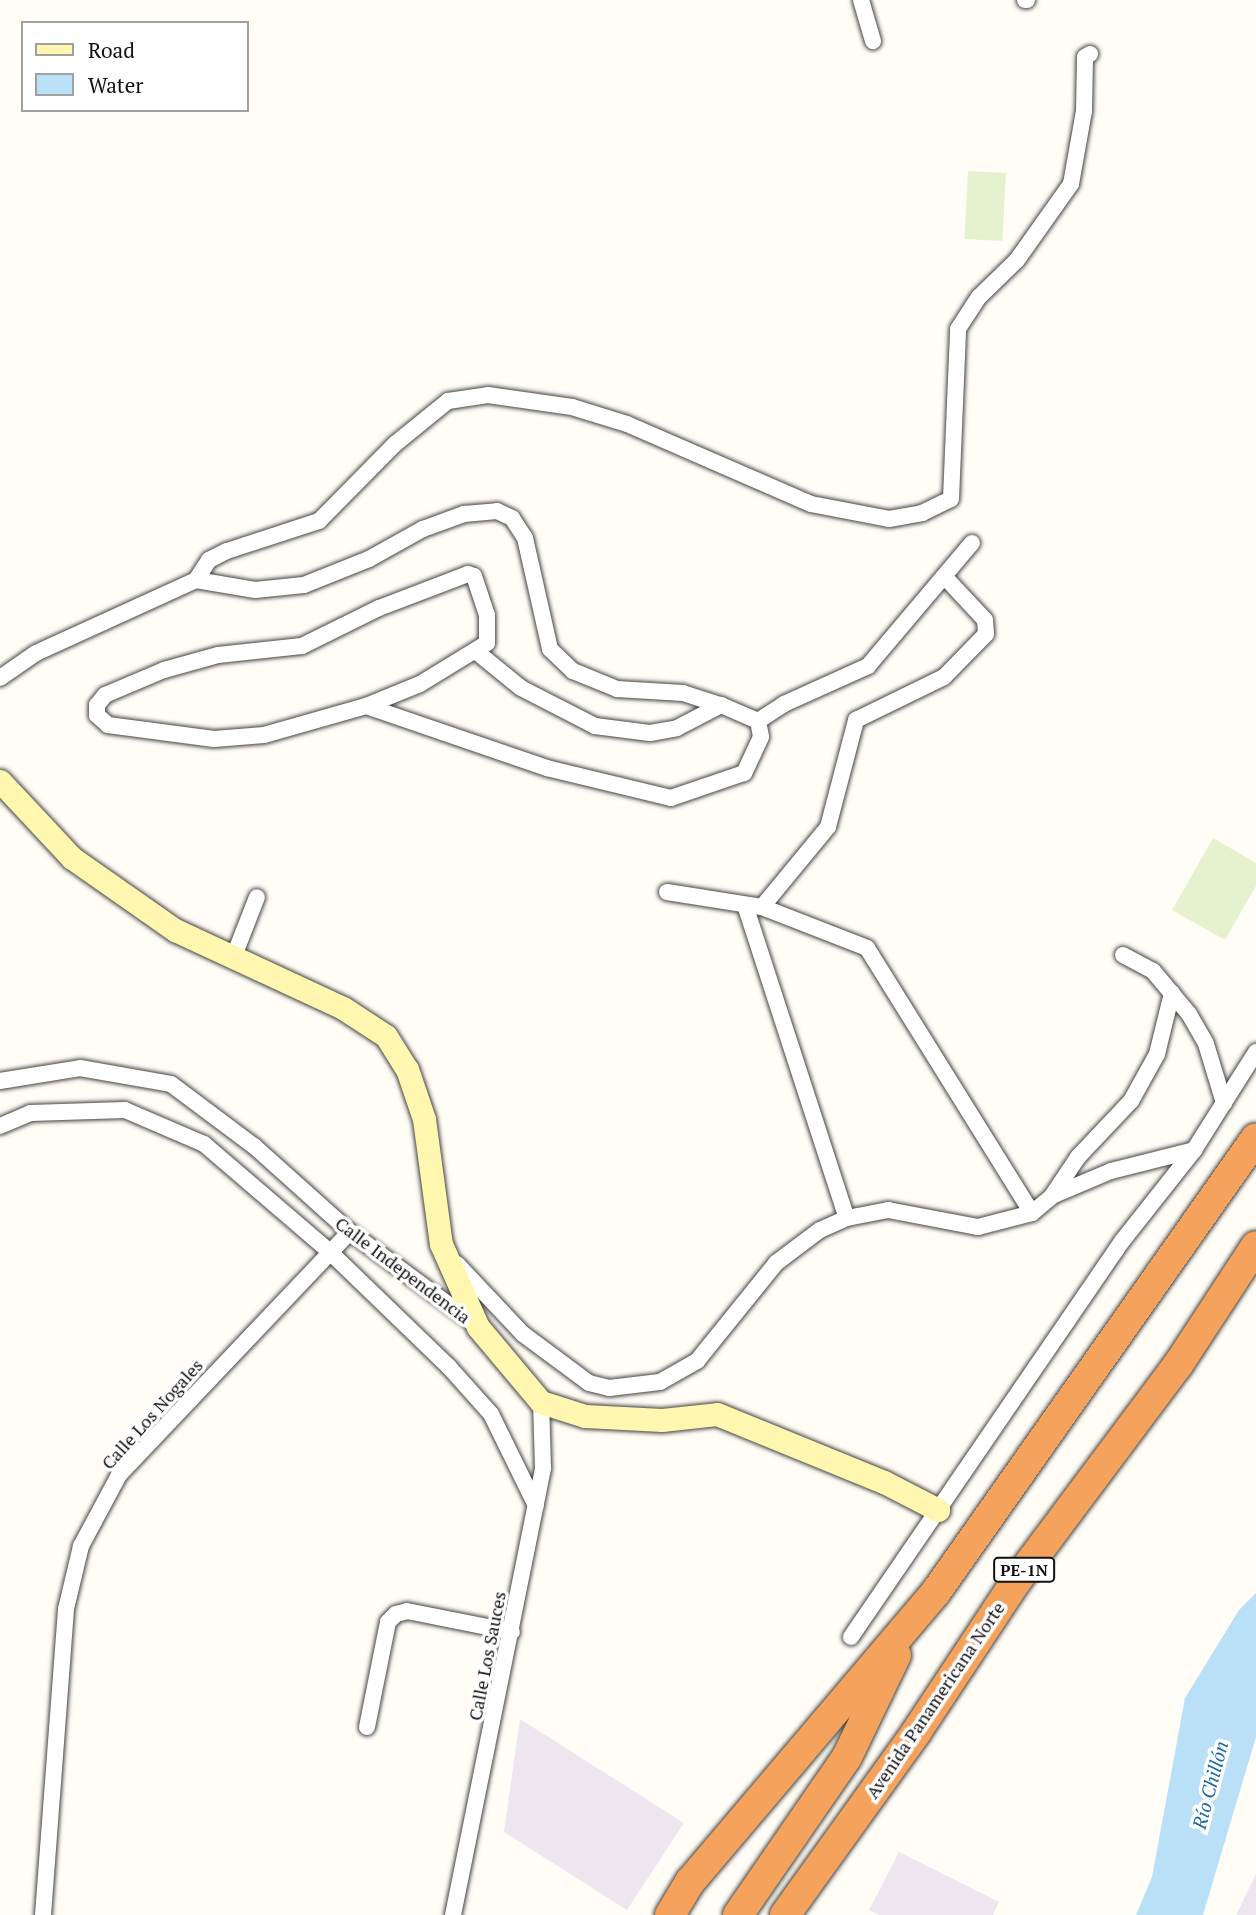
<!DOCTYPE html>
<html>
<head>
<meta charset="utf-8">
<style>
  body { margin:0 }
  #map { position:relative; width:1256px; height:1915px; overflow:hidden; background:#fffdf5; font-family:"PT Serif",serif }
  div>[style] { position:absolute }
  .industrial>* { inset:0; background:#eee6ef }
  .pitch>* { inset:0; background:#e6f2cf; transform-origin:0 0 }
  .water>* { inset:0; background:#b9e0f7 }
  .roads { filter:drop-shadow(0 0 2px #444) drop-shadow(0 0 2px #444) }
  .street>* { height:16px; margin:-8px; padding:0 8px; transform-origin:8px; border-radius:8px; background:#fff }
  .secondary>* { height:23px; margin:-11.5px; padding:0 11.5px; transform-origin:11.5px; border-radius:11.5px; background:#fff6b0 }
  .highway>* { height:30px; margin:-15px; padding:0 15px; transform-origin:15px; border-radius:15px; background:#f5a25d }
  span { translate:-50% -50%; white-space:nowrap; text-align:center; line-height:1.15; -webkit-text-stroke:7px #fff; paint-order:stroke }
  .shield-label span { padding:2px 5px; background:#fff; border:2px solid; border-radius:5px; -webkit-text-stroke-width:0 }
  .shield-label { font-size:16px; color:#111; font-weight:700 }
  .street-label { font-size:18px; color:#111 }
  .water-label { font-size:19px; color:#1768a6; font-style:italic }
  .legend { position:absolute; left:21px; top:21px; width:228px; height:91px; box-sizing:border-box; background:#fff; border:2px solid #a0a0a0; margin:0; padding:9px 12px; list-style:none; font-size:21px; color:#111 }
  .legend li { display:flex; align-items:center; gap:14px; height:35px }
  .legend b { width:35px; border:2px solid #a0a0a0 }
</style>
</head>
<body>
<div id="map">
  <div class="industrial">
    <div style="clip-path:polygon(520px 1719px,684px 1823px,627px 1910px,504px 1832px)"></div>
    <div style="clip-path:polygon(899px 1852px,999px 1902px,993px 1915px,879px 1915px,869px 1910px)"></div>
    <div style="clip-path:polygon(1256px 1874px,1256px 1915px,1236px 1915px)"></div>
  </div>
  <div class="pitch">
    <div style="left:968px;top:171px;width:38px;height:68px;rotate:3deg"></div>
    <div style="clip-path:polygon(1213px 838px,1256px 863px,1256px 886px,1225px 940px,1172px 910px)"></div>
  </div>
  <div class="water">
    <div style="clip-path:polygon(1256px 1593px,1256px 1737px,1203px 1915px,1136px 1915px,1152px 1877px,1185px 1698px,1239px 1610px)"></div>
  </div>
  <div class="roads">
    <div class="street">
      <div style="left:861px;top:0;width:43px;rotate:73.7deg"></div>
      <div style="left:1025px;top:0;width:2px"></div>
      <div style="left:468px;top:574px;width:6px;rotate:18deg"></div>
      <div style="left:474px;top:576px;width:41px;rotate:71.6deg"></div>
      <div style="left:487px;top:615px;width:28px;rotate:90deg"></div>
      <div style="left:487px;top:643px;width:79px;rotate:148.5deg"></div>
      <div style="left:420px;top:684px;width:58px;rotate:157.8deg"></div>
      <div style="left:366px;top:706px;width:106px;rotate:164.1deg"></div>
      <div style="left:264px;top:735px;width:50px;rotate:175.4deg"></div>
      <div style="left:214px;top:739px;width:107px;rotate:-172.5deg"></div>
      <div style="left:108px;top:725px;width:15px;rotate:-138deg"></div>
      <div style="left:97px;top:715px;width:10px;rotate:-90deg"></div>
      <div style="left:97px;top:705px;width:13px;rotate:-51deg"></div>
      <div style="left:105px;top:695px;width:64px;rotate:-23deg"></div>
      <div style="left:164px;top:670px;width:56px;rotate:-15.5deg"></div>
      <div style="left:218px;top:655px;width:84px;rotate:-6.1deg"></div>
      <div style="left:302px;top:646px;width:86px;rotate:-26.3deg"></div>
      <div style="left:379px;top:608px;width:95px;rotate:-20.9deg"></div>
      <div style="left:196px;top:580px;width:24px;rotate:-57deg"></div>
      <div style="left:209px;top:560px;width:20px;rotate:-27deg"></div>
      <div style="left:227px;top:551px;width:97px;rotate:-18.1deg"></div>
      <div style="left:319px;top:521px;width:108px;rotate:-45.4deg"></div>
      <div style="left:395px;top:444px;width:68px;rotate:-39.1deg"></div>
      <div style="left:448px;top:401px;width:40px;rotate:-8.5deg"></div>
      <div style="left:488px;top:395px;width:85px;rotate:8.1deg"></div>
      <div style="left:572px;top:407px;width:58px;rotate:17.2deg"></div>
      <div style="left:627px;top:424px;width:201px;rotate:23.5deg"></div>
      <div style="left:811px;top:504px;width:79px;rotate:10.9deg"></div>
      <div style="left:889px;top:519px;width:34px;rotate:-10deg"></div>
      <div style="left:922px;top:513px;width:32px;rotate:-26deg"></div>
      <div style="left:951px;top:499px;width:170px;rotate:-87.6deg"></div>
      <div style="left:958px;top:329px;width:38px;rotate:-57deg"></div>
      <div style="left:979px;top:297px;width:53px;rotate:-44.2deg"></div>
      <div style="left:1017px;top:260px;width:93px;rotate:-54.6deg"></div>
      <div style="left:1071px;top:184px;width:74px;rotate:-79.9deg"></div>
      <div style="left:1084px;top:111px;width:54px;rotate:-88.9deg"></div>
      <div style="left:1085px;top:57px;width:6px;rotate:-31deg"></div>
      <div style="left:478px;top:653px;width:55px;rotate:39.1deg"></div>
      <div style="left:521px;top:688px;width:83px;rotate:27.2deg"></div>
      <div style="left:595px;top:726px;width:55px;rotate:7.3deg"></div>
      <div style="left:650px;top:733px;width:27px;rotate:-10deg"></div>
      <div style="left:677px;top:728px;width:50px;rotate:-27.6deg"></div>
      <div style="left:0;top:678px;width:44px;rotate:-34.8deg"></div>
      <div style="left:36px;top:653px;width:176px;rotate:-24.5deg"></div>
      <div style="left:196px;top:580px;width:60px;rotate:9.6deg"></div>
      <div style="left:255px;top:590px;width:49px;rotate:-5.8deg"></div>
      <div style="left:304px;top:585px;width:70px;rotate:-21.8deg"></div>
      <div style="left:369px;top:559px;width:62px;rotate:-29.1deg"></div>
      <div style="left:423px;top:529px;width:44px;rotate:-20.1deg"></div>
      <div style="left:464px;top:514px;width:33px;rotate:-5deg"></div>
      <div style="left:497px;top:511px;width:17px;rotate:25deg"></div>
      <div style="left:512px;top:518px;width:24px;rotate:57deg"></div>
      <div style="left:525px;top:538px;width:114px;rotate:77.3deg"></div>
      <div style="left:550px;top:649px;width:32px;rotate:44deg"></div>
      <div style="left:573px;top:671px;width:48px;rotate:22.2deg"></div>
      <div style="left:617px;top:689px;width:66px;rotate:3.5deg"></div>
      <div style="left:683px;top:693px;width:40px;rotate:18deg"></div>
      <div style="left:721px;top:705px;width:40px;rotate:23.4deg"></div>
      <div style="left:758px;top:721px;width:16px;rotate:79deg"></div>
      <div style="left:761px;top:737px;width:40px;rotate:115deg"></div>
      <div style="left:744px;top:773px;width:77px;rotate:161.1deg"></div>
      <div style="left:671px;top:798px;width:128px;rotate:-166.4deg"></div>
      <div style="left:547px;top:768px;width:191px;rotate:-161.1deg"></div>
      <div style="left:758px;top:721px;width:31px;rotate:-33deg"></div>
      <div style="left:784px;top:704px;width:92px;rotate:-24.3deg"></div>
      <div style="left:868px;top:666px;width:161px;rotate:-49.8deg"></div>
      <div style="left:667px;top:892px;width:96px;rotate:9deg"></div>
      <div style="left:762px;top:907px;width:113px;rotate:21.3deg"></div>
      <div style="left:867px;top:948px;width:312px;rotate:58.1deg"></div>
      <div style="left:745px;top:905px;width:329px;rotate:72deg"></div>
      <div style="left:762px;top:907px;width:104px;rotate:-50.5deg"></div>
      <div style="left:828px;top:827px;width:111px;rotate:-75.3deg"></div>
      <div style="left:856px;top:720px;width:98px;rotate:-26deg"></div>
      <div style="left:944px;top:677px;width:60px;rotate:-45.7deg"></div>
      <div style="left:986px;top:634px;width:14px;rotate:-94deg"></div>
      <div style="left:985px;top:620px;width:60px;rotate:-133deg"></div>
      <div style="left:1123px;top:955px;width:34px;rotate:28deg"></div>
      <div style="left:1153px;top:971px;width:56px;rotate:50.1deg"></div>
      <div style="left:1189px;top:1014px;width:34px;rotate:60deg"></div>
      <div style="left:1206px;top:1044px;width:62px;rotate:73deg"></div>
      <div style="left:234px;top:956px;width:63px;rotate:-68.7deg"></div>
      <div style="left:0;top:1081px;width:81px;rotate:-9.2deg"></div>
      <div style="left:80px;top:1068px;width:92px;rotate:10deg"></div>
      <div style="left:171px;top:1084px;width:104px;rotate:36.8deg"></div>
      <div style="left:254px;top:1146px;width:129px;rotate:41.9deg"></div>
      <div style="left:350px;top:1232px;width:155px;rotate:36.4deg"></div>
      <div style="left:0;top:1126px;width:33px;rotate:-23deg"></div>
      <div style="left:30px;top:1113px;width:95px;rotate:-1.8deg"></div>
      <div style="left:125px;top:1110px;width:86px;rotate:23.3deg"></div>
      <div style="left:204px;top:1144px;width:166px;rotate:40.6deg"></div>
      <div style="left:330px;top:1252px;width:165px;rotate:44deg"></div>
      <div style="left:449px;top:1367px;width:63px;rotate:48.2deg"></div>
      <div style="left:491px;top:1414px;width:102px;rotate:63.9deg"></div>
      <div style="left:1052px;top:1196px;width:47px;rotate:-56.3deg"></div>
      <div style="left:1078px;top:1157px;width:77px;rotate:-46.6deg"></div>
      <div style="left:1131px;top:1101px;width:54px;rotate:-61deg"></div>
      <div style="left:1157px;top:1054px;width:63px;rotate:-76.2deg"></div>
      <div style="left:457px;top:1264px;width:96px;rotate:46.7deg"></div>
      <div style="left:523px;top:1334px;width:82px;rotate:36.6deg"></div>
      <div style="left:589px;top:1383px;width:21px;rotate:14deg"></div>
      <div style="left:609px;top:1388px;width:51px;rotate:-6.7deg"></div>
      <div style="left:660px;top:1382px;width:43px;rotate:-29.6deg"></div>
      <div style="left:697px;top:1361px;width:126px;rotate:-51.1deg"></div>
      <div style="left:776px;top:1263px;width:55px;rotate:-36.9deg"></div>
      <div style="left:820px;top:1230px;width:30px;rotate:-24deg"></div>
      <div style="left:847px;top:1218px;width:42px;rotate:-11deg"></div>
      <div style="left:888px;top:1210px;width:92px;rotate:10.7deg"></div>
      <div style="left:978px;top:1227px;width:56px;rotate:-14.5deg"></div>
      <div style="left:1032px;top:1213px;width:26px;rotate:-40deg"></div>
      <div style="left:1052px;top:1196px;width:64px;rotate:-23deg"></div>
      <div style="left:1111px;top:1171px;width:86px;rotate:-14.2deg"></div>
      <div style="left:851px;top:1637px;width:481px;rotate:-55.6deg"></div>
      <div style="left:1123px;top:1240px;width:115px;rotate:-51.7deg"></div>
      <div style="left:1194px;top:1150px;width:116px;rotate:-57.7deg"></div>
      <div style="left:367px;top:1727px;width:107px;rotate:-78.7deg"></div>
      <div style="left:388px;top:1622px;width:11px;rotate:-45deg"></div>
      <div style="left:396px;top:1614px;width:11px;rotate:-15deg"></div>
      <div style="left:407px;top:1611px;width:107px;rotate:11.3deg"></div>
      <div style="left:43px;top:1915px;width:307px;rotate:-85.7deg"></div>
      <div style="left:66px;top:1609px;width:65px;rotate:-76.6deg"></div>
      <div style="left:81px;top:1546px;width:81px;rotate:-61.8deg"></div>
      <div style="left:119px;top:1475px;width:335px;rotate:-46.5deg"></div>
      <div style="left:453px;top:1915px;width:456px;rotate:-78.6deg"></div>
      <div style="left:543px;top:1468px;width:66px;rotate:-91.7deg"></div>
    </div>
    <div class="secondary">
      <div style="left:0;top:781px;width:105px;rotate:46.9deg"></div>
      <div style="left:72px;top:858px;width:126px;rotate:35deg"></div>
      <div style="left:175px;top:930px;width:185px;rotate:24.9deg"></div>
      <div style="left:343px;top:1008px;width:51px;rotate:33.1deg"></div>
      <div style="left:386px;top:1036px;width:39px;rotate:58deg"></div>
      <div style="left:407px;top:1069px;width:53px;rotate:71.2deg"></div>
      <div style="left:424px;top:1119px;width:126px;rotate:82.3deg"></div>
      <div style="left:441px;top:1244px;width:91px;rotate:66deg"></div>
      <div style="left:478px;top:1327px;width:98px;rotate:50deg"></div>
      <div style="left:541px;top:1402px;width:46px;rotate:17.7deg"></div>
      <div style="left:585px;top:1416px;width:77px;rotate:3deg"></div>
      <div style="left:662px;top:1420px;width:55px;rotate:-6.2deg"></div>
      <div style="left:717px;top:1414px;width:180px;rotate:22.2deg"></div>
      <div style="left:884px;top:1482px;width:61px;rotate:27.4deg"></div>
    </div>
    <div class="highway">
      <div style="left:670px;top:1915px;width:39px;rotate:-59deg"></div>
      <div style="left:690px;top:1882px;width:380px;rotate:-49.7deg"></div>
      <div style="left:936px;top:1592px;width:555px;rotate:-54.82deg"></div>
      <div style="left:738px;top:1915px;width:192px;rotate:-55.4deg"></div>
      <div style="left:847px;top:1757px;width:113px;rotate:-64.3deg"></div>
      <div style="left:785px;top:1915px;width:226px;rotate:-54.3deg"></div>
      <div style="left:917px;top:1731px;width:181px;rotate:-56.5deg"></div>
      <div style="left:1017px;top:1580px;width:269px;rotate:-53.2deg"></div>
      <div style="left:1178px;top:1365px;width:142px;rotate:-56.8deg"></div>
    </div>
  </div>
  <div class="shield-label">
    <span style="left:1024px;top:1570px">PE-1N</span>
  </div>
  <div class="street-label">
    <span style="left:403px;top:1270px;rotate:37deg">Calle Independencia</span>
    <span style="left:152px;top:1414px;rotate:-48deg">Calle Los Nogales</span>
    <span style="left:487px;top:1656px;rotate:-79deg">Calle Los Sauces</span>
    <span style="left:935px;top:1700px;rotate:-56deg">Avenida Panamericana Norte</span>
  </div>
  <div class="water-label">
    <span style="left:1210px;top:1785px;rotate:-75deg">Río Chillón</span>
  </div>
  <ul class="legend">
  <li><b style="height:9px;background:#fff6b0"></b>Road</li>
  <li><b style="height:19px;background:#b9e0f7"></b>Water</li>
  </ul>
</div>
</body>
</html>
